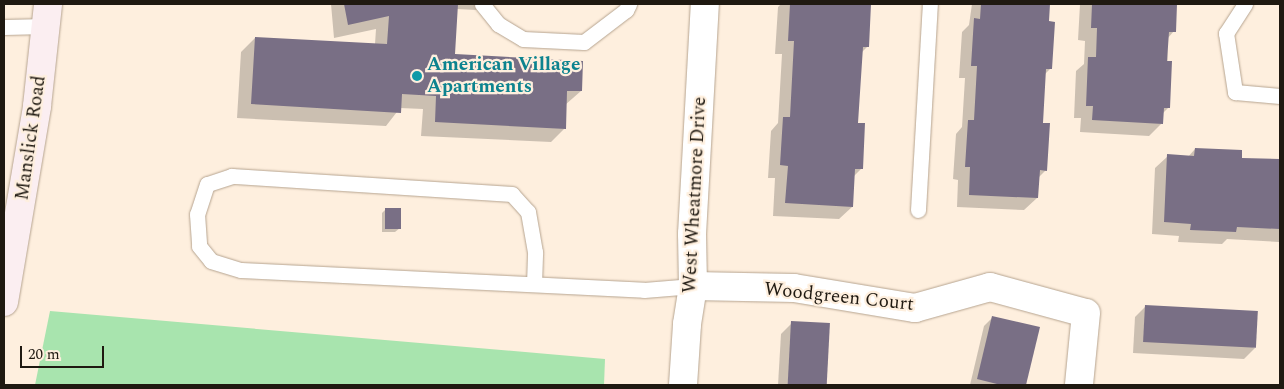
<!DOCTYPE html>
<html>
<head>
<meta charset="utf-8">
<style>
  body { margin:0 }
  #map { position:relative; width:1284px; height:389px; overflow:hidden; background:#feefde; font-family:Spectral,serif }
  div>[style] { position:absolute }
  .green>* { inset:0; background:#a8e4ae }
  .shadow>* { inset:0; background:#0003 }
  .building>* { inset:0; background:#796f85; transform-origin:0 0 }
  .roads { filter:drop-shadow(0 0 1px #b6a490) drop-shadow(0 0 1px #b6a490) }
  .service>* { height:15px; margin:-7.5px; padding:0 7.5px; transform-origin:7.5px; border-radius:7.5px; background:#fff }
  .minor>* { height:28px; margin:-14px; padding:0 14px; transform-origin:14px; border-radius:14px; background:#fff }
  .secondary>* { height:28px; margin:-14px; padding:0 14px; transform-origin:14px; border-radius:14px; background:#fbeef1 }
  .dots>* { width:14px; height:14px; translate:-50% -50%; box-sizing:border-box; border:2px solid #feefde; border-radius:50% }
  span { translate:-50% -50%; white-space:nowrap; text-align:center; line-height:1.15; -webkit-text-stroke:4.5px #feefde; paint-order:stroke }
  .culture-label { font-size:19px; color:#0d838f; font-weight:700 }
  .left { translate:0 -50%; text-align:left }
  .street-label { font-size:19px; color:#1f1911 }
  .frame { position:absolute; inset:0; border:5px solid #1f1911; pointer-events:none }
  .scale { position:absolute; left:20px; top:346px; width:84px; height:22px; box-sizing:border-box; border:2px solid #1f1911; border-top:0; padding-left:6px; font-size:15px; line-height:18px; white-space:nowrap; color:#1f1911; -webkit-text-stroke:4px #feefde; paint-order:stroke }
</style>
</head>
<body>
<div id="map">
  <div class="green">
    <div style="clip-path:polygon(50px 311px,605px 359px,604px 385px,35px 385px)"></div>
  </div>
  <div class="shadow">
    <div style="clip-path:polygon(331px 4px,482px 4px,476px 10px,457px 9px,454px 55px,581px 91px,565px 105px,565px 128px,551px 142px,421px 136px,423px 109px,400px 108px,386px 126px,237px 118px,241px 52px,255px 38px,375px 44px,376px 29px,334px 38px)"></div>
    <div style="clip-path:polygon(781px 4px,870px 4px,868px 46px,861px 53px,857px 124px,861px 169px,854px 176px,852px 207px,839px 219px,773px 216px,775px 178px,768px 178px,771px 131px,778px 123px,782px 54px,775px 54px,778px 7px)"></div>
    <div style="clip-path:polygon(972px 4px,1048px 4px,1051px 68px,1044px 75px,1042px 124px,1046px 170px,1038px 178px,1037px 198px,1024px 210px,957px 207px,958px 180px,953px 179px,956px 134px,962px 127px,965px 78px,959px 78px,962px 32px,969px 25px)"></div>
    <div style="clip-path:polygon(1080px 4px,1176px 4px,1174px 31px,1167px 39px,1169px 107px,1162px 114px,1162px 123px,1149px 136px,1080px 132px,1081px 118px,1074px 118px,1076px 71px,1084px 64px,1085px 41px,1078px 40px)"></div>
    <div style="clip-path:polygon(1195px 149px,1240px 159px,1280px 160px,1280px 248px,1279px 242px,1227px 239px,1222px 244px,1178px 242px,1179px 236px,1152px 234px,1155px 168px,1168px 156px,1188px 157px)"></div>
    <div style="clip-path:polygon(386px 209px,400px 228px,395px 232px,382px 232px,382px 213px)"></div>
    <div style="clip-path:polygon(1146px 306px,1255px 348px,1244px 359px,1133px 353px,1135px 317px)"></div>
    <div style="clip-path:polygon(992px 318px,1038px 328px,1025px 385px,970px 385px,984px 326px)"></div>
    <div style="clip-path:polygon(792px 323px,828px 324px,826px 385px,778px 385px,781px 334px)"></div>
  </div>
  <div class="building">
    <div style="clip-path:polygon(344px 4px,458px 4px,455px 54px,583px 61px,582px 91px,567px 91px,566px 129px,435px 122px,436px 96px,402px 94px,401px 113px,251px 104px,255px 37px,387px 44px,389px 16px,348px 25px)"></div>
    <div style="clip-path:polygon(790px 4px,871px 4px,869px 47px,863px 47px,858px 123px,865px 123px,863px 169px,855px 169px,853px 207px,785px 203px,788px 166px,780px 165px,783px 117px,790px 117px,794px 41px,788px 41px)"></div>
    <div style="clip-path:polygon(981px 4px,1050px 4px,1049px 21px,1055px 22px,1052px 69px,1046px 69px,1043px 123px,1050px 123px,1047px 171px,1040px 170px,1038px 198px,969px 195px,970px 167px,965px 167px,968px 120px,974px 120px,977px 66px,971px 66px,974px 18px,980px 19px)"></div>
    <div style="clip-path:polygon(1092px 4px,1177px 4px,1176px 32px,1169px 32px,1167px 61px,1172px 61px,1170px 108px,1164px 108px,1163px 124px,1092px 120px,1093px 106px,1086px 106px,1088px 57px,1096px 57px,1097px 28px,1091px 28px)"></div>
    <div style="clip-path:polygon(1195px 148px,1242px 150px,1242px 158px,1280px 159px,1280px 229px,1237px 227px,1236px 232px,1190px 230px,1191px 224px,1164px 222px,1167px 154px,1194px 156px)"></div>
    <div style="left:385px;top:208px;width:16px;height:21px"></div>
    <div style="left:1145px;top:305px;width:113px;height:37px;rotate:3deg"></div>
    <div style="clip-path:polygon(992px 316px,1040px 327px,1026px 385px,1001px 385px,977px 379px)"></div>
    <div style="left:791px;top:321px;width:39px;height:64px;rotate:3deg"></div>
  </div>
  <div class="roads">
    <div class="service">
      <div style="left:482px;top:4px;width:26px;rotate:51deg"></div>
      <div style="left:498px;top:24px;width:29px;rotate:31deg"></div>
      <div style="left:523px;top:39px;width:61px;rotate:2.8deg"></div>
      <div style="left:584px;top:42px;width:53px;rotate:-37.3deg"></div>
      <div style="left:626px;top:10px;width:7px;rotate:-63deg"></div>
      <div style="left:1245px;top:4px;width:35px;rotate:123deg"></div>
      <div style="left:1226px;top:33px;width:60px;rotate:81.3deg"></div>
      <div style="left:1235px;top:92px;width:45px;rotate:5.1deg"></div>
      <div style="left:4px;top:27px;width:42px;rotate:-1.4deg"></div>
      <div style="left:918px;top:210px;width:206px;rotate:-86.7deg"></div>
      <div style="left:534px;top:284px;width:32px;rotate:-88deg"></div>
      <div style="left:535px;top:252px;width:41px;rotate:-99.9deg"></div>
      <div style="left:528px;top:212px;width:24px;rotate:-132deg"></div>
      <div style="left:512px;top:194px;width:281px;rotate:-176.3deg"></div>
      <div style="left:232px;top:176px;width:26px;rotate:162deg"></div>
      <div style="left:207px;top:184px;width:32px;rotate:108deg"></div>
      <div style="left:197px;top:214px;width:32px;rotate:86deg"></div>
      <div style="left:199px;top:246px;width:19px;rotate:51deg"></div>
      <div style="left:211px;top:261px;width:31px;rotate:17deg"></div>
      <div style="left:241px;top:270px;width:403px;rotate:2.8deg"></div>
      <div style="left:644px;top:290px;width:49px;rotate:-4.7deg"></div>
    </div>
    <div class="minor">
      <div style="left:693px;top:286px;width:101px;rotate:1.1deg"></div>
      <div style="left:794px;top:288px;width:123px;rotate:9.4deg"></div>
      <div style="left:915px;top:308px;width:78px;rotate:-15.6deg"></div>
      <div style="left:990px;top:287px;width:99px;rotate:15.2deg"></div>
      <div style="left:1086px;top:313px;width:72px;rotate:95.6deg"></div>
      <div style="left:683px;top:385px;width:61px;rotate:-86.2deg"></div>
      <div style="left:687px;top:324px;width:38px;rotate:-81deg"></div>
      <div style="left:693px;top:286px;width:52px;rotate:-91.1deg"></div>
      <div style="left:692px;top:234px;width:230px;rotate:-86.8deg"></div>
    </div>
    <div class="secondary">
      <div style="left:4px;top:302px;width:199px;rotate:-80.4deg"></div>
      <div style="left:37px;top:106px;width:103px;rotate:-83.8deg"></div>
    </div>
  </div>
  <div class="dots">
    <div style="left:417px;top:76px;background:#0f9aa8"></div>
  </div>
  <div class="culture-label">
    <span class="left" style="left:427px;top:76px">American Village<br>Apartments</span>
  </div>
  <div class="street-label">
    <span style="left:31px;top:138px;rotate:-82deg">Manslick Road</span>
    <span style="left:695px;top:195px;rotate:-87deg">West Wheatmore Drive</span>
    <span style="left:839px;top:297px;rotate:6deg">Woodgreen Court</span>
  </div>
  <div class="frame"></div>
  <div class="scale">20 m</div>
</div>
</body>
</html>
